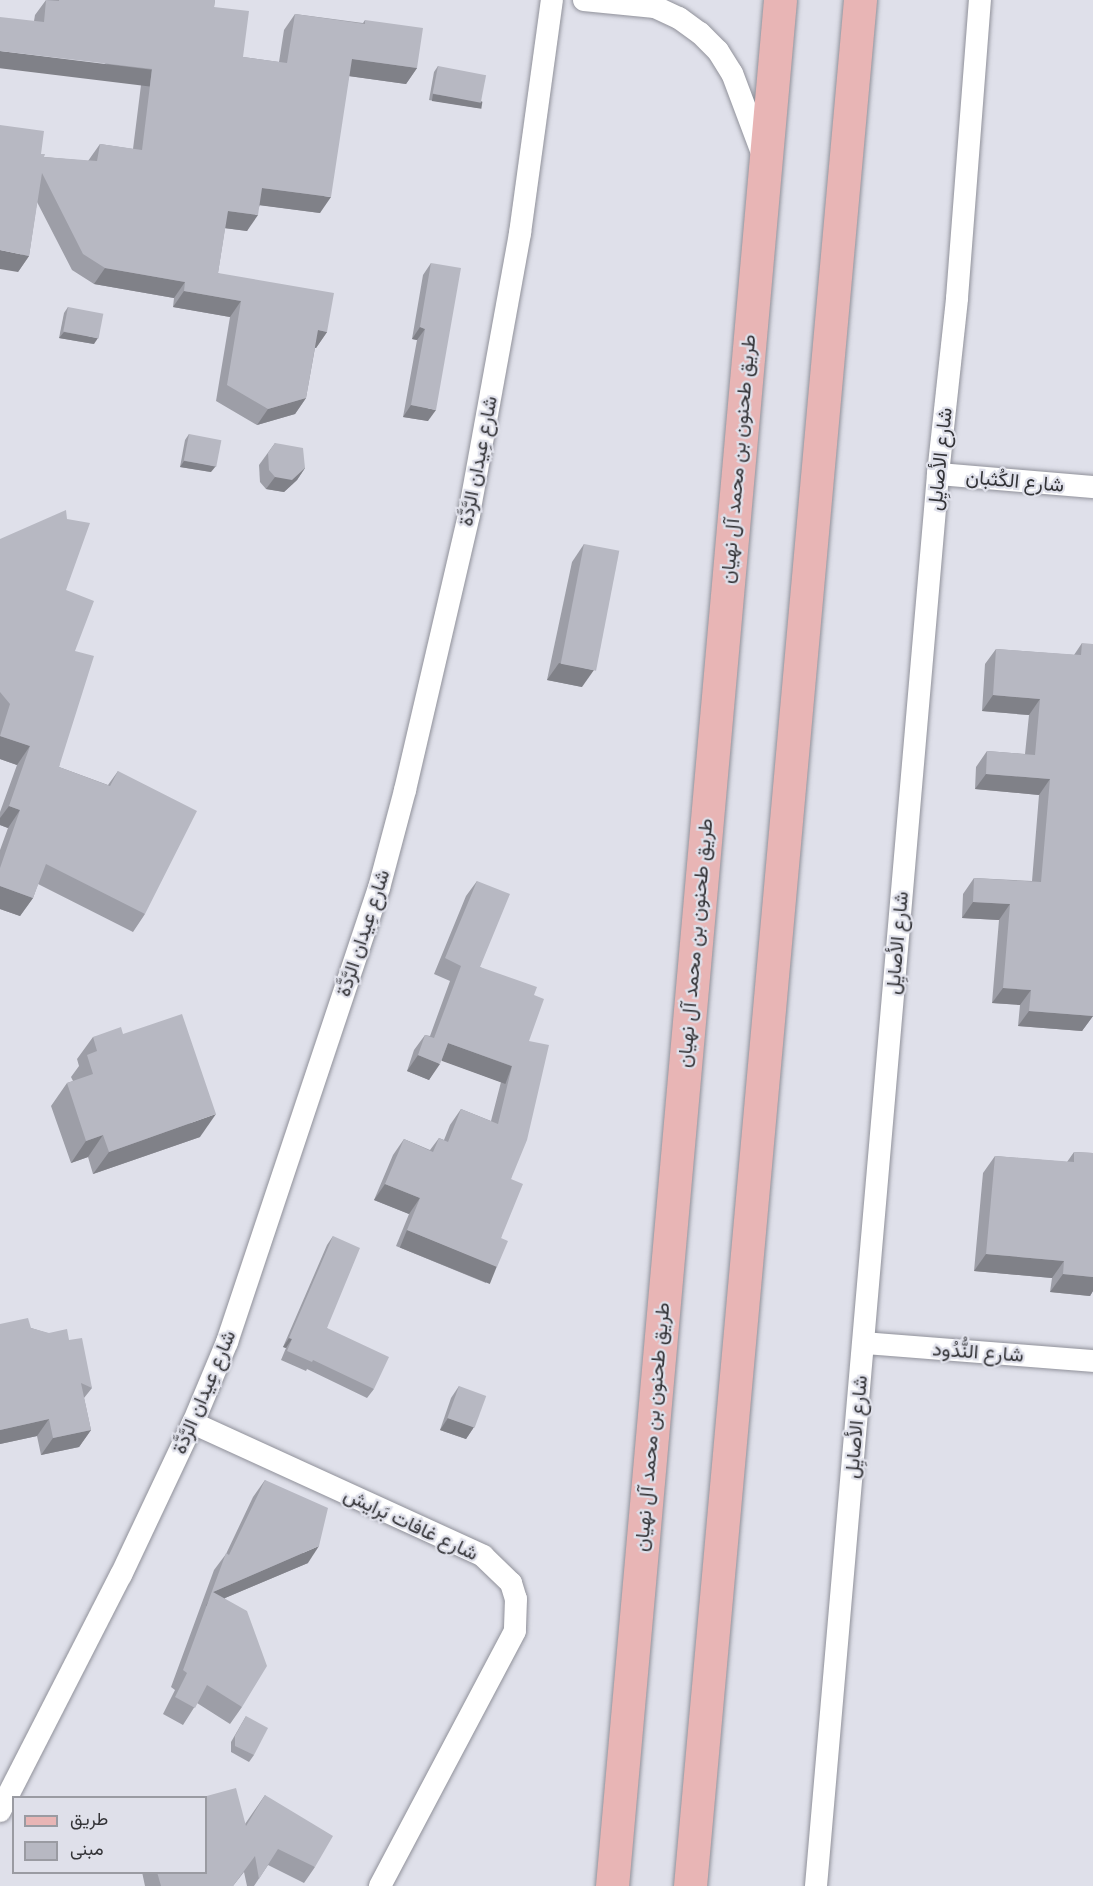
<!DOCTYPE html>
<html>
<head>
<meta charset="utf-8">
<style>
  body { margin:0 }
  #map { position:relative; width:1093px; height:1886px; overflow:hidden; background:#dfe0ea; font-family:Roboto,Vazirmatn,sans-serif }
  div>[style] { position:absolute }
  .roads { filter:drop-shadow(0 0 2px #90919a) drop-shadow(0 0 2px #90919a) }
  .minor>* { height:22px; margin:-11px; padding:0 11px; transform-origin:11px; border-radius:11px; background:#fff }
  .primary>* { height:33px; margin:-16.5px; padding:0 16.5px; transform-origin:16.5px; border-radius:16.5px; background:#e8b5b5 }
  .wall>* { inset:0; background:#9d9ea7 }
  .shaded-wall>* { inset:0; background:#808188; transform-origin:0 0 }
  .building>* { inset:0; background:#b7b8c2; transform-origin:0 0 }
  span { translate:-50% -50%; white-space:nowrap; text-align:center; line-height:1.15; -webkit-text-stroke:4.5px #dfe0ea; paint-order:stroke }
  .street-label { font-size:20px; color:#333337 }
  .legend { position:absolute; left:12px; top:1796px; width:195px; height:78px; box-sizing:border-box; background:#dfe0ea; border:2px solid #9a9ba2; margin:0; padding:8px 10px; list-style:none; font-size:18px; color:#333337 }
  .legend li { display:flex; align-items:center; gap:12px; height:30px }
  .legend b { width:30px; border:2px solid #9a9ba2 }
</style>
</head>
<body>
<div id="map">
  <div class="roads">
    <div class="minor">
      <div style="left:584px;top:0;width:71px;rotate:5.6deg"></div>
      <div style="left:655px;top:7px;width:26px;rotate:25deg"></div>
      <div style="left:679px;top:18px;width:26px;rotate:36deg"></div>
      <div style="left:700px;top:33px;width:25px;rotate:45deg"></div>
      <div style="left:718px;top:51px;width:26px;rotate:58deg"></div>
      <div style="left:732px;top:73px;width:85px;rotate:69.4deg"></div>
      <div style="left:938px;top:474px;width:156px;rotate:4.8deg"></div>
      <div style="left:864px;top:1343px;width:230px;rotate:4.5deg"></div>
      <div style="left:193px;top:1423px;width:319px;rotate:24.6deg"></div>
      <div style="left:483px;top:1556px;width:39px;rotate:44deg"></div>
      <div style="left:511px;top:1583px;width:17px;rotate:73deg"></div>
      <div style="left:516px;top:1599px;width:32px;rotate:92deg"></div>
      <div style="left:515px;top:1631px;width:289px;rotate:117.9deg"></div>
      <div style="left:0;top:1811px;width:265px;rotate:-62.9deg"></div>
      <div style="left:121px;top:1575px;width:168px;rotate:-64.7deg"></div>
      <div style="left:193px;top:1423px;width:88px;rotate:-67.2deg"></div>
      <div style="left:227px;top:1342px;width:479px;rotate:-71.5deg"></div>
      <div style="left:379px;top:888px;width:101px;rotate:-75.1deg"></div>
      <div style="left:405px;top:790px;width:283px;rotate:-76.9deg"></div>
      <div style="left:469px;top:514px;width:286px;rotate:-79.7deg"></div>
      <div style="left:520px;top:233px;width:235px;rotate:-82.2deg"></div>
      <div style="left:816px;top:1886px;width:1417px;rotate:-85.06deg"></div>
      <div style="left:938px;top:474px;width:177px;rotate:-83.8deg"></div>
      <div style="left:957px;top:298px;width:299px;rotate:-85.6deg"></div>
    </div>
    <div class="primary">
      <div style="left:612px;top:1886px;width:1893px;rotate:-84.91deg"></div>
      <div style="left:690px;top:1886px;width:1894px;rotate:-84.85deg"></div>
    </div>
  </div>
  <div class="wall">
    <div style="clip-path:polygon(46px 0,215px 0,214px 7px,243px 57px,279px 62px,284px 30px,295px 14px,363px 23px,365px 20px,417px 68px,406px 84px,349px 76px,320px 213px,260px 205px,247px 231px,225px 228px,218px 273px,327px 332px,316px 348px,315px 348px,306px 398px,295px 414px,257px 425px,216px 401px,230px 317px,173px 307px,174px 298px,94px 284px,72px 270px,37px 202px,29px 256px,18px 272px,41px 154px,44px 157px,88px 161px,100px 144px,133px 149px,141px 85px,34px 21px,35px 15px)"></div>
    <div style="clip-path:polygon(438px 66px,482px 102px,478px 108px,429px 100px,434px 72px)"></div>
    <div style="clip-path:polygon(431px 263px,428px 421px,403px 417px,417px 340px,412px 339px,423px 275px)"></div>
    <div style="clip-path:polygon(68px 307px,94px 344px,59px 338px,64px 313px)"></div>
    <div style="clip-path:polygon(189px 434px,211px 472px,180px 467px,185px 440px)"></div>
    <div style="clip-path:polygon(275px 443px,305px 468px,297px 480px,284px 492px,266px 489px,260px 482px,259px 465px)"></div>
    <div style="clip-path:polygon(0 539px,66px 590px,75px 651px,59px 767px,108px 785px,118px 771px,145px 914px,133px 932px,38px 884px,33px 898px,20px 916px,0 909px,0 850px,8px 828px,0 825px,0 812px,17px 765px,0 759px)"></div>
    <div style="clip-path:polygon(584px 544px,582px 687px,547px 680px,572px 562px)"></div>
    <div style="clip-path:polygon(1082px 643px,1093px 1016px,1082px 1031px,1018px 1026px,1020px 1005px,992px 1003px,999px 920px,962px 918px,963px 894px,974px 878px,1032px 881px,1039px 795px,975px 789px,976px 767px,987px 751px,1025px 754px,1029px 715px,982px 711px,985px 664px,996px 649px,1074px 655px)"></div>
    <div style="clip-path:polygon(477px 881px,480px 967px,534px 995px,511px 1179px,501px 1238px,486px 1283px,396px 1246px,409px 1214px,374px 1200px,393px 1155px,404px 1139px,430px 1150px,439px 1138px,444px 1140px,450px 1125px,461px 1109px,491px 1121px,501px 1082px,441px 1060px,429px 1080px,407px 1071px,414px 1050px,425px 1035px,430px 1036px,450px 981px,434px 974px,466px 896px)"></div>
    <div style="clip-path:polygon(123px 1034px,200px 1137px,93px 1174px,88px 1157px,71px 1163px,51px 1106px,67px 1083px,73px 1081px,71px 1077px,79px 1066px,77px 1059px,93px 1037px)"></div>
    <div style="clip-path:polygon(1074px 1152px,1093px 1153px,1093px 1291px,1090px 1296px,1050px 1292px,1052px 1278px,974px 1271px,983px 1173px,995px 1156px,1067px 1162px)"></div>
    <div style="clip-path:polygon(333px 1236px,327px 1328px,374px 1389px,367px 1398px,307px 1369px,306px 1371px,281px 1360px,286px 1348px,283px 1347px,327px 1245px)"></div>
    <div style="clip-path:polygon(0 1324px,31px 1328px,69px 1340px,92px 1388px,84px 1398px,91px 1430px,79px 1447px,41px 1455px,37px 1436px,0 1444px)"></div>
    <div style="clip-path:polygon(459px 1386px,474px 1427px,466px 1439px,440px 1430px,451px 1398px)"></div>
    <div style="clip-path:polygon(265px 1480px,308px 1563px,225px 1598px,242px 1707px,230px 1724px,197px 1703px,183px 1725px,163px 1714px,175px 1690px,171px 1687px,214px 1570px,226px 1554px,253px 1497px)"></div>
    <div style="clip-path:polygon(246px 1716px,254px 1755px,249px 1762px,231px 1752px,231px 1742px)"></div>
    <div style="clip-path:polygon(265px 1795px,315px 1867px,304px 1883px,268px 1865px,254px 1886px,247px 1886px,244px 1872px,233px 1886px,145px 1886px,142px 1872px,206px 1872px,245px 1824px)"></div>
  </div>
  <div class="shaded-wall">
    <div style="left:0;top:51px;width:153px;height:17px;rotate:7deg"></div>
    <div style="clip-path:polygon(352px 59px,417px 68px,406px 84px,341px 75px)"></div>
    <div style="left:433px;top:94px;width:50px;height:7px;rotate:9deg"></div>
    <div style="clip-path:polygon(262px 188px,331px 197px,320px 213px,251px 204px)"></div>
    <div style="clip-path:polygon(228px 211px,258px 215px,247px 231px,216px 227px)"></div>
    <div style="clip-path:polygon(0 250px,29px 256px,18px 272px,0 269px)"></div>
    <div style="clip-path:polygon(105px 268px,185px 282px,174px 298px,94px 284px)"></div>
    <div style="clip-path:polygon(184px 291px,241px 301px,230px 317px,173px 307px)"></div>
    <div style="clip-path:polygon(420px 327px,425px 329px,417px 340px,412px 339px)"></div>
    <div style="clip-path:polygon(318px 330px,327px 332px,316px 348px,306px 346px)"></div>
    <div style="clip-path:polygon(64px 332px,98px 338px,94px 344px,59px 338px)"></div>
    <div style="clip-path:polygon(306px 398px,295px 414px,257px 425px,268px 409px)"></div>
    <div style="clip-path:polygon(411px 405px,436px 410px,428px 421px,403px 417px)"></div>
    <div style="clip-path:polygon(184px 461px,216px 466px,211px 472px,180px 467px)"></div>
    <div style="clip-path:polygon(305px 468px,297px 480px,284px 492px,266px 489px,275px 477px)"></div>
    <div style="clip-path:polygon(559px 663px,594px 670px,582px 687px,547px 680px)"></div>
    <div style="clip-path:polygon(993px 695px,1040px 699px,1029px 715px,982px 711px)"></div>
    <div style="clip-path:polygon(0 736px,30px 746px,17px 765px,0 759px)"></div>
    <div style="clip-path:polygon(986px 774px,1050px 779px,1039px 795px,975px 789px)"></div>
    <div style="clip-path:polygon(9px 806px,20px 810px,8px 828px,0 825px,0 818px)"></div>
    <div style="clip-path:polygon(0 886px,33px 898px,20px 916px,0 909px)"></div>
    <div style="clip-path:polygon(973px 902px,1010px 904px,999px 920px,962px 918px)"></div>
    <div style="clip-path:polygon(1003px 988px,1031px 990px,1020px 1005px,992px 1003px)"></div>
    <div style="clip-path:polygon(1029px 1011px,1093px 1016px,1082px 1031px,1018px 1026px)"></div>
    <div style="left:448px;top:1043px;width:68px;height:19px;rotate:20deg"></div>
    <div style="clip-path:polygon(418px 1055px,440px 1064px,429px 1080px,407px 1071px)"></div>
    <div style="clip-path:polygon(216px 1114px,200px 1137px,93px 1174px,109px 1152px)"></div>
    <div style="clip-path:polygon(103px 1135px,88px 1157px,71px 1163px,86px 1141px)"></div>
    <div style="clip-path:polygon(385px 1184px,420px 1198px,409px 1214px,374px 1200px)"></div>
    <div style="left:407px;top:1230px;width:97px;height:19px;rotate:22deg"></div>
    <div style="clip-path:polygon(986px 1254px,1064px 1261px,1052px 1278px,974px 1271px)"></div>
    <div style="clip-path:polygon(1063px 1274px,1093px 1277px,1093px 1291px,1090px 1296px,1050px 1292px)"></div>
    <div style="clip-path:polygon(289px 1338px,292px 1339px,286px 1348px,283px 1347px)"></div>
    <div style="clip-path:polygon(448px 1418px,474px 1427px,466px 1439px,440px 1430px)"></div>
    <div style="clip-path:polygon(49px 1419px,37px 1436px,0 1444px,0 1430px)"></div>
    <div style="clip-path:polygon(91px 1430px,79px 1447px,41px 1455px,53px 1438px)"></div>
    <div style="clip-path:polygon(319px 1546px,308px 1563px,206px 1606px,213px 1592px)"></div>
  </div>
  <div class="building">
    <div style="clip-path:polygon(46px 0,59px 1px,59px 0,215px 0,214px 7px,249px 11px,243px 57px,287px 63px,295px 14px,365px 24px,365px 20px,423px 28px,417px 68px,352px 59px,331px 197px,262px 188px,258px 215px,228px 211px,218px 273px,334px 293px,327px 332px,318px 330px,306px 398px,268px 409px,227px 385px,241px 301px,184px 291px,185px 282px,105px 268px,83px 254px,42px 173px,29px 256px,0 250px,0 125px,44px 131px,41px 154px,45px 154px,44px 157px,97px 161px,100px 144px,142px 150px,152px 69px,0 51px,0 17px,44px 22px)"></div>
    <div style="left:438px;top:66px;width:49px;height:28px;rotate:11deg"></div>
    <div style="clip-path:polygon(431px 263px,461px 268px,436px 410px,411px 405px,425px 329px,420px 327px)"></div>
    <div style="left:68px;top:307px;width:36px;height:25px;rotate:11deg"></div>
    <div style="left:189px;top:434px;width:33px;height:27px;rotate:11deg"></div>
    <div style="clip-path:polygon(275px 443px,303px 448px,305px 468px,292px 480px,275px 477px,269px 470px,268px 453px)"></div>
    <div style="clip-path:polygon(66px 510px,67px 519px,90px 523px,66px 590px,94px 601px,75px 651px,94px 656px,59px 767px,110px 786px,118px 771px,197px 811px,145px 914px,46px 864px,33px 898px,0 886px,0 868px,20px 810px,9px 806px,30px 746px,0 736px,10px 704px,0 692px,0 539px)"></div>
    <div style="left:584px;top:544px;width:36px;height:122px;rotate:11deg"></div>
    <div style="clip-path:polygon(1082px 643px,1093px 644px,1093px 1016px,1029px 1011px,1031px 990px,1003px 988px,1010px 904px,973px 902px,974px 878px,1041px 882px,1050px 779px,986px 774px,987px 751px,1035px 755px,1040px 699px,993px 695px,996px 649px,1081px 655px)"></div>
    <div style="clip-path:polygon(477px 881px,510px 894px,480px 967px,537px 987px,534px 995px,544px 999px,529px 1041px,549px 1045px,527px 1140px,511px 1179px,523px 1184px,501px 1238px,508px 1241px,497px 1267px,407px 1230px,420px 1198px,385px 1184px,404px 1139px,433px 1152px,439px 1138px,448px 1142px,461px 1109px,498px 1124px,512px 1066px,448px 1043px,440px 1064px,418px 1055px,425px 1035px,434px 1038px,461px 966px,445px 958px)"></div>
    <div style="clip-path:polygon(182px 1014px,216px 1114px,109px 1152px,103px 1135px,86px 1141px,67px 1083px,93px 1074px,87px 1055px,97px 1051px,93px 1037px,121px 1027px,123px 1034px)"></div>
    <div style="clip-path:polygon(1074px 1152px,1093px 1153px,1093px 1277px,1063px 1274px,1064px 1261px,986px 1254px,995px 1156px,1074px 1162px)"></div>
    <div style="clip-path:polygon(333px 1236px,360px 1248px,327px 1328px,389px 1357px,374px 1389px,313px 1360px,312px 1362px,287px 1351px,292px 1339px,289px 1338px)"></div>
    <div style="clip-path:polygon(28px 1318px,31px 1328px,49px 1333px,67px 1329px,69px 1340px,82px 1338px,92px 1388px,81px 1383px,91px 1430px,53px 1438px,49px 1419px,0 1430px,0 1324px)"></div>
    <div style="left:459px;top:1386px;width:29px;height:34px;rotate:20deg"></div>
    <div style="clip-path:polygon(265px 1480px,328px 1508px,319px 1546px,213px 1592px,247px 1611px,267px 1666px,242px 1707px,207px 1685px,195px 1708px,175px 1697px,187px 1673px,183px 1670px,226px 1553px,229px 1555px)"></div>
    <div style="clip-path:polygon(246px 1716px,268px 1728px,254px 1755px,235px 1746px,235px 1736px)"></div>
    <div style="clip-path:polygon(236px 1788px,246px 1826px,265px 1795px,333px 1836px,315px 1867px,278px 1849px,259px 1879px,255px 1856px,233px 1886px,161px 1886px,157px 1872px,206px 1872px,206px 1797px,203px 1797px)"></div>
  </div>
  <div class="street-label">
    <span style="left:738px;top:459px;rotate:-85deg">طريق طحنون بن محمد آل نهيان</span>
    <span style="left:940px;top:459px;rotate:-84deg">شارع الأصايِل</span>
    <span style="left:478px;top:461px;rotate:-79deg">شارع عِيدان الرَّدَّة</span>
    <span style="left:1015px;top:481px;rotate:5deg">شارع الكُثبان</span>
    <span style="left:363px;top:933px;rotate:-72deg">شارع عِيدان الرَّدَّة</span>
    <span style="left:695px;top:943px;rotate:-85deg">طريق طحنون بن محمد آل نهيان</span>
    <span style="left:897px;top:943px;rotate:-85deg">شارع الأصايِل</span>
    <span style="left:978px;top:1352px;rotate:4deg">شارع النُّدُود</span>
    <span style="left:204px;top:1392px;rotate:-67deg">شارع عِيدان الرَّدَّة</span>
    <span style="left:652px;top:1427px;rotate:-85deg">طريق طحنون بن محمد آل نهيان</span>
    <span style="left:856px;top:1427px;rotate:-85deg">شارع الأصايِل</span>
    <span style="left:411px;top:1524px;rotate:25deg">شارع غافات بَرايش</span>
  </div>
  <ul class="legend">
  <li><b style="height:8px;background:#e8b5b5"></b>طريق</li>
  <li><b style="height:16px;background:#b7b8c2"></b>مبنى</li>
  </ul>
</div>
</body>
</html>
